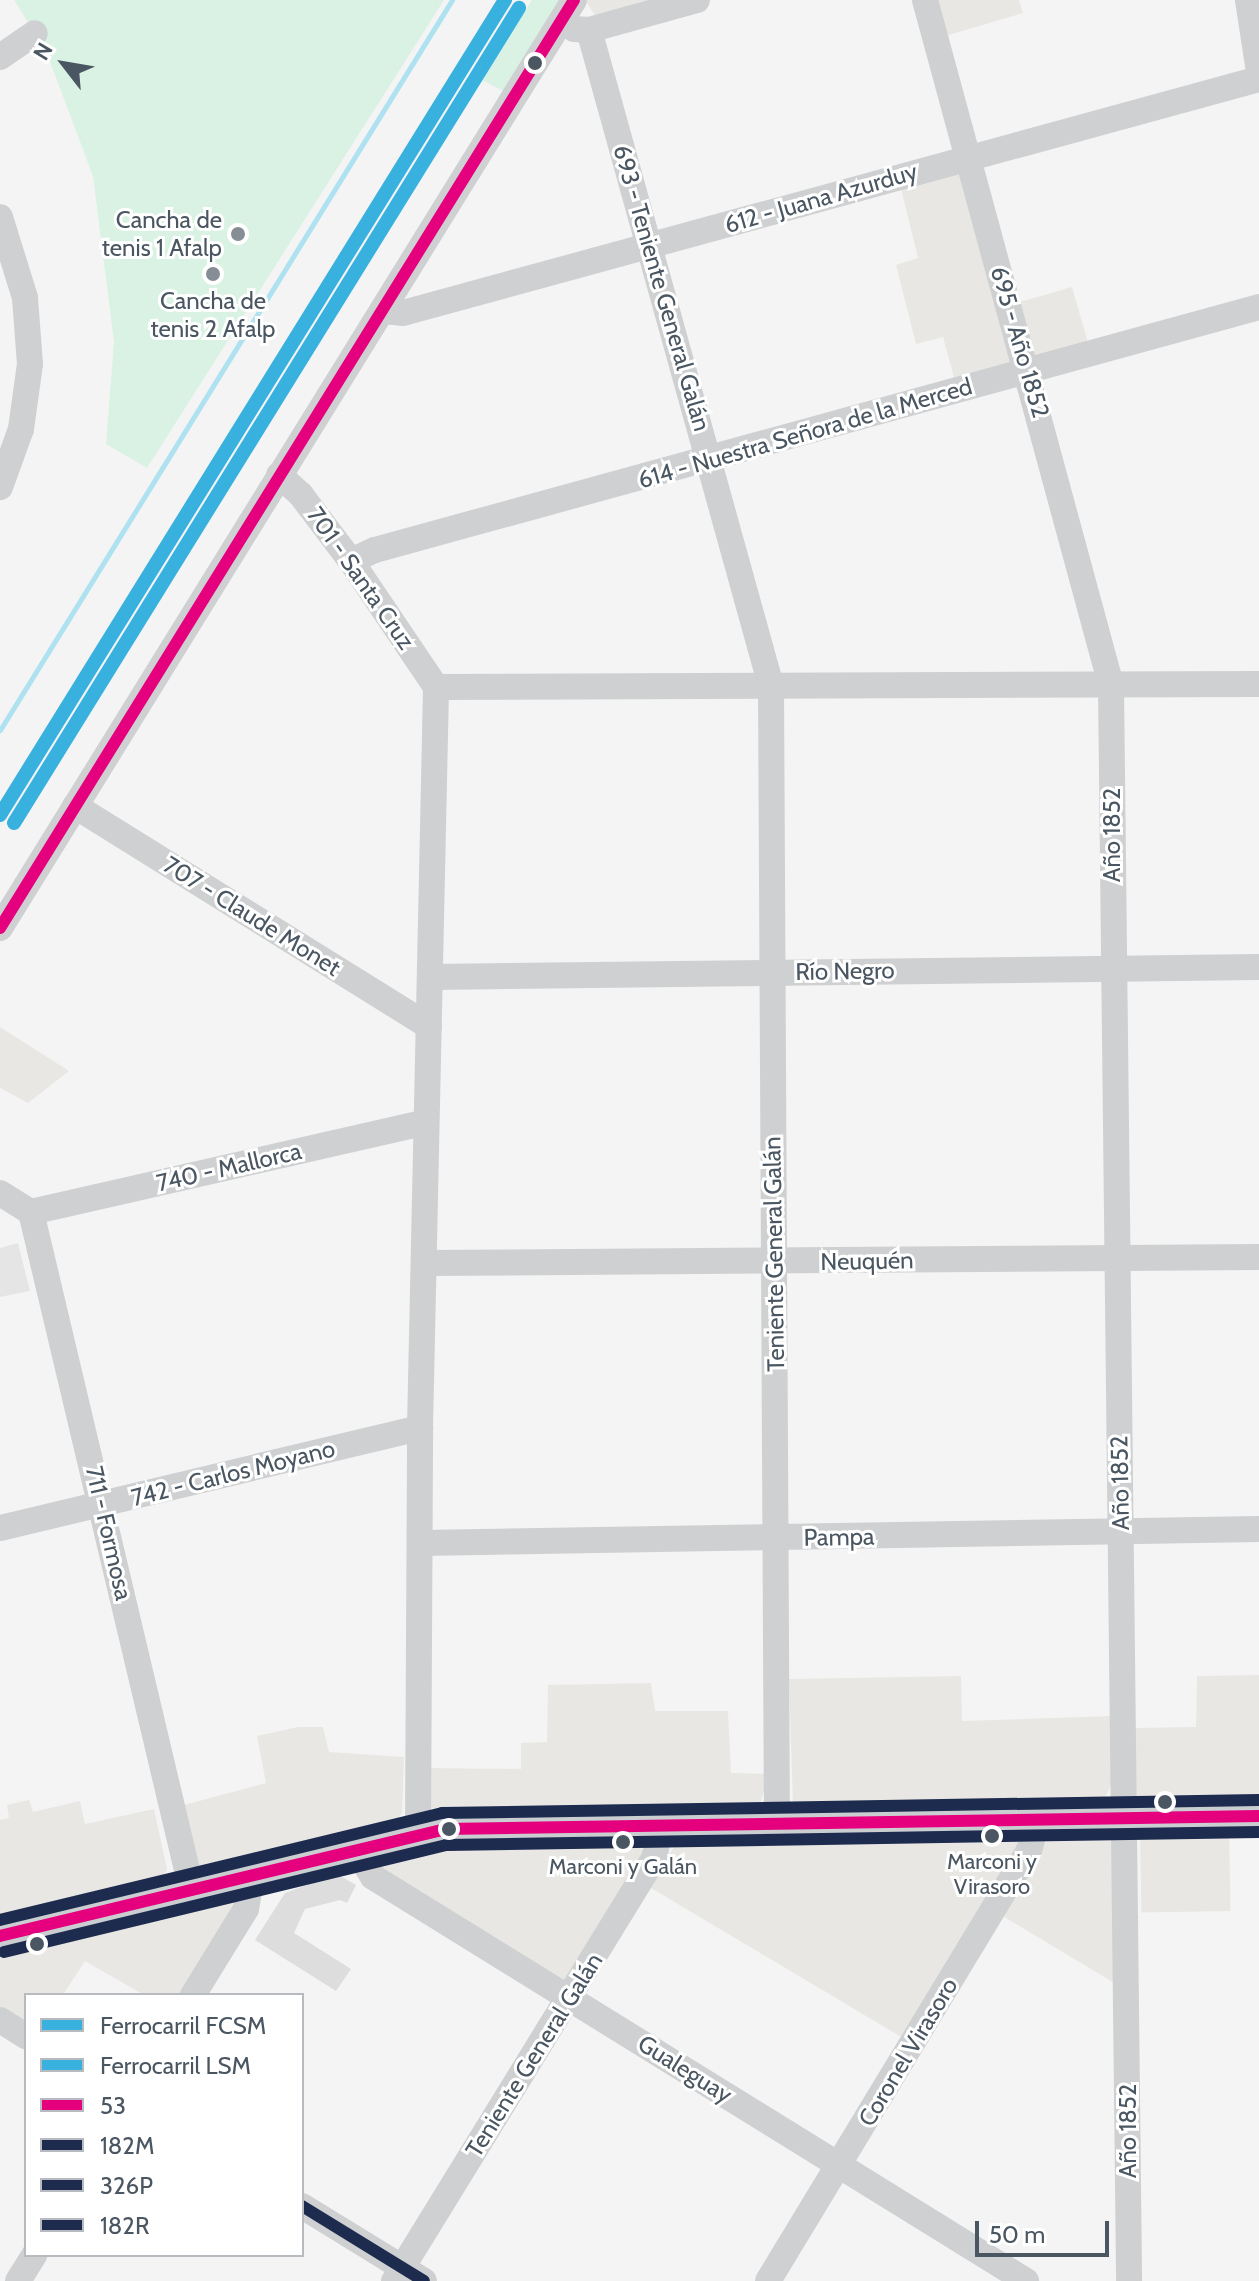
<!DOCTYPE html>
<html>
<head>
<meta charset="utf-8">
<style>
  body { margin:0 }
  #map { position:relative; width:1259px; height:2281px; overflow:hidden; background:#f4f4f4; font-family:Cabin,sans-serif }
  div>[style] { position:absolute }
  .commercial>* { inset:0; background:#e8e7e3; transform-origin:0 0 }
  .education>* { inset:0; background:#e6e5e6 }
  .green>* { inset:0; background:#d9f2e3 }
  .stream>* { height:5px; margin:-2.5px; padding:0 2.5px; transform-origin:2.5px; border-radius:2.5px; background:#aee2f0 }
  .building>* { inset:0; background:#ddddde }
  .minor>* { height:26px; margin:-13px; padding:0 13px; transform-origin:13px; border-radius:13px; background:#ced0d2 }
  .major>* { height:32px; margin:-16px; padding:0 16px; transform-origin:16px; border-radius:16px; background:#caced1 }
  .bus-1>* { height:12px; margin:-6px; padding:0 6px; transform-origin:6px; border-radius:6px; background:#e5007d }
  .bus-2>* { height:12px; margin:-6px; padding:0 6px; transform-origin:6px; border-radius:6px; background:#1d2b4f }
  .bus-3>* { height:12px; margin:-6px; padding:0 6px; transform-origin:6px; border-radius:6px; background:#1d2b4f }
  .bus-4>* { height:12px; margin:-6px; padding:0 6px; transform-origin:6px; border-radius:6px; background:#1d2b4f }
  .rail-1>* { height:14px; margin:-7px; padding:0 7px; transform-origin:7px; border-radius:7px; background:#39b1df }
  .rail-2>* { height:14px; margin:-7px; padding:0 7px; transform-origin:7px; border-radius:7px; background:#39b1df }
  .dots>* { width:22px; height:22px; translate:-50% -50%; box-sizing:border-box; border:4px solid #fff; border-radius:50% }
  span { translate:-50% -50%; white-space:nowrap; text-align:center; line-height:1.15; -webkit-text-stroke:6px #fff; paint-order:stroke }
  .bus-label { font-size:22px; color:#4a5661 }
  .street-label { font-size:24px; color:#4a5661 }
  .poi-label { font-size:24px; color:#4a5661 }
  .right { translate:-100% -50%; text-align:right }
  .legend { position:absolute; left:24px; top:1993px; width:280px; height:264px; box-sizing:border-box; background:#fff; border:2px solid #b7bbc0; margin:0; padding:10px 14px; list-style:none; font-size:24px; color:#4a5661 }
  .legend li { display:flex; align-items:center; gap:16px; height:40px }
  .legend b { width:40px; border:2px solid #b7bbc0 }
  .north { position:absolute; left:24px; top:24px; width:80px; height:80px; -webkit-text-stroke:6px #fff; paint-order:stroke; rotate:301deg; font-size:22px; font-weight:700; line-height:32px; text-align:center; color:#4a5661 }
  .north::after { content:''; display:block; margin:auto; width:28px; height:36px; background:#4a5661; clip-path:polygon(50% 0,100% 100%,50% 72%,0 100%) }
  .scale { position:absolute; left:975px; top:2221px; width:134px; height:36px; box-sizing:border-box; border:4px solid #4a5661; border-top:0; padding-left:10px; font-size:24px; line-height:28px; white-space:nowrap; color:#4a5661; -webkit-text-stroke:6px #fff; paint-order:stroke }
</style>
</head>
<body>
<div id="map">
  <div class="commercial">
    <div style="clip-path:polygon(585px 0,669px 0,596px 17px)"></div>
    <div style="clip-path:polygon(932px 0,1019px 0,1023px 13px,942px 37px)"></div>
    <div style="clip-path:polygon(952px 170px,961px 176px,1011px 363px,955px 381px,943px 337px,916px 344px,896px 265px,918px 258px,900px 185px)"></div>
    <div style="left:1072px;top:287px;width:58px;height:57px;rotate:74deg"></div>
    <div style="clip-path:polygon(0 1027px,69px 1071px,28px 1103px,0 1088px)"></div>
    <div style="clip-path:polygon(1259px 1675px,1259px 1802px,1147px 1803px,1135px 1796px,1132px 1728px,1196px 1727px,1197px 1676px)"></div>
    <div style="clip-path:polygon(961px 1676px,962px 1721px,1112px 1716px,1111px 1785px,1102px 1804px,798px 1811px,793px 1806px,789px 1679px)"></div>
    <div style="clip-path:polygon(651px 1683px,655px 1711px,728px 1711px,731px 1773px,769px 1774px,759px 1807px,456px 1820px,428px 1806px,425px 1768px,521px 1769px,521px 1743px,547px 1742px,548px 1685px)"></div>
    <div style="clip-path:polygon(298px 1727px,323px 1727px,329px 1752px,404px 1757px,402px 1812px,396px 1824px,214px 1871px,203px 1869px,196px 1861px,184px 1805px,266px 1783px,257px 1736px)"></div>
    <div style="clip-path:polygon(29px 1800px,33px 1812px,80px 1801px,85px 1824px,154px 1809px,167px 1869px,163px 1877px,0 1915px,0 1820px,9px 1818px,7px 1805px)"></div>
    <div style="left:1229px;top:1828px;width:83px;height:89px;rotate:89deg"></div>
    <div style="clip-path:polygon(1052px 1833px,1107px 1833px,1112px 1837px,1116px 1984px,1001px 1915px)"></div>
    <div style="clip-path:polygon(1014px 1834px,1022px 1841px,903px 2038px,646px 1885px,681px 1838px)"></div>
    <div style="clip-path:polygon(631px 1841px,644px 1851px,564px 1984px,390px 1884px,379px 1864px,439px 1846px)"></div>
    <div style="clip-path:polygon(229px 1894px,236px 1907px,183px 1995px,144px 1995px,85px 1961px,63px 1995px,26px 1995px,26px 2027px,0 2011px,0 1943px)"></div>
  </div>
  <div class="education">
    <div style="clip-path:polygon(18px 1243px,30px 1291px,0 1297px,0 1248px)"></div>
  </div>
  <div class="green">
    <div style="clip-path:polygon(14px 0,444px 0,147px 468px,106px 444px,114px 342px,93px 176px,46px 51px)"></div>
    <div style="clip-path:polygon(532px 0,559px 0,503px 91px,482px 80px)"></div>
  </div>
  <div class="stream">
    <div style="left:0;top:730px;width:859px;rotate:-58.24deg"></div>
  </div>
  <div class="building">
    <div style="clip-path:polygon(337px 1874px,356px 1885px,347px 1903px,340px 1900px,305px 1909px,294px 1933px,351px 1969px,336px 1991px,255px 1940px,285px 1893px)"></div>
  </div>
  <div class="minor">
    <div style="left:925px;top:0;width:710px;rotate:74.81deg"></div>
    <div style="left:1111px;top:685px;width:1596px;rotate:89.35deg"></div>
    <div style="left:1248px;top:0;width:73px;rotate:81.3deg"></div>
    <div style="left:574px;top:29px;width:15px;rotate:4deg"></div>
    <div style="left:589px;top:30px;width:112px;rotate:-15.5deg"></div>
    <div style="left:589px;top:30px;width:681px;rotate:74.49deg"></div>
    <div style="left:771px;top:686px;width:1135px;rotate:89.7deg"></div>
    <div style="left:0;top:57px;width:42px;rotate:-34.4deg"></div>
    <div style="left:0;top:217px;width:85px;rotate:72.8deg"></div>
    <div style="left:25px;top:298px;width:66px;rotate:85.7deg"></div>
    <div style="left:30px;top:364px;width:66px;rotate:97.9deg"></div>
    <div style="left:21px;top:429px;width:62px;rotate:109.9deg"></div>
    <div style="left:382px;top:311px;width:21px;rotate:5deg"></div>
    <div style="left:403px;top:313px;width:887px;rotate:-15.29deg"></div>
    <div style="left:279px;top:475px;width:30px;rotate:42deg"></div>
    <div style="left:301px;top:495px;width:83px;rotate:52.9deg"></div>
    <div style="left:351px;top:561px;width:152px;rotate:56deg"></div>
    <div style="left:351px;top:561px;width:26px;rotate:-25deg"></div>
    <div style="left:375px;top:550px;width:917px;rotate:-15.37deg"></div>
    <div style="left:436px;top:687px;width:823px;rotate:-0.21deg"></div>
    <div style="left:75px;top:806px;width:417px;rotate:31.9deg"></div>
    <div style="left:0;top:928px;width:1091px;rotate:-58.26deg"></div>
    <div style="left:432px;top:977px;width:827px;rotate:-0.69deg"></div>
    <div style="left:0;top:1193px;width:36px;rotate:32deg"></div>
    <div style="left:31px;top:1212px;width:698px;rotate:76.66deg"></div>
    <div style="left:31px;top:1212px;width:405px;rotate:-12.8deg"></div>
    <div style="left:426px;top:1263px;width:833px;rotate:-0.41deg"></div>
    <div style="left:0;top:1528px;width:432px;rotate:-13.4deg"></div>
    <div style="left:420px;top:1543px;width:839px;rotate:-0.96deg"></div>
    <div style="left:418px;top:1833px;width:405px;rotate:-89.7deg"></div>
    <div style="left:420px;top:1428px;width:741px;rotate:-88.76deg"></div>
    <div style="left:355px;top:1849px;width:33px;rotate:57deg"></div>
    <div style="left:373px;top:1877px;width:768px;rotate:31.74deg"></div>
    <div style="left:193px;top:1995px;width:101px;rotate:-58.4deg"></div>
    <div style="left:246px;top:1909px;width:35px;rotate:-80deg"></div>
    <div style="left:0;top:2020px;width:31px;rotate:32deg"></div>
    <div style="left:302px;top:2206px;width:143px;rotate:31.6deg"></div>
    <div style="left:18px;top:2281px;width:31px;rotate:-58deg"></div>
    <div style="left:394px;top:2281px;width:496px;rotate:-58.4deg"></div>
    <div style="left:654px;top:1859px;width:37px;rotate:-79deg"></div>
    <div style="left:768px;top:2281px;width:504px;rotate:-58.8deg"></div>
    <div style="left:1029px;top:1850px;width:33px;rotate:-72deg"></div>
  </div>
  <div class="major">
    <div style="left:0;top:1936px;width:457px;rotate:-13.5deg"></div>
    <div style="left:444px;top:1829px;width:815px;rotate:-0.91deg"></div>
  </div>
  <div class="bus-1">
    <div style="left:0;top:928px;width:1091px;rotate:-58.26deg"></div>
    <div style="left:0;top:1936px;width:457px;rotate:-13.5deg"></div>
    <div style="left:444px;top:1829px;width:815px;rotate:-0.91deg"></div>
  </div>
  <div class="bus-2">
    <div style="left:4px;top:1952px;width:455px;rotate:-13.6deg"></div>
    <div style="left:446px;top:1845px;width:813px;rotate:-0.92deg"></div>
  </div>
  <div class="bus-3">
    <div style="left:0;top:1920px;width:455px;rotate:-13.6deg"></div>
    <div style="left:442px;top:1813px;width:817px;rotate:-0.91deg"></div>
  </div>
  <div class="bus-4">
    <div style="left:302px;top:2206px;width:143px;rotate:31.6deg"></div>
  </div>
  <div class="rail-1">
    <div style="left:0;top:815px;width:959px;rotate:-58.22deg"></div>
  </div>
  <div class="rail-2">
    <div style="left:14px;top:823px;width:959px;rotate:-58.22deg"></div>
  </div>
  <div class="dots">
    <div style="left:535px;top:63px;background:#4a5661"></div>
    <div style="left:238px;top:234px;background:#868d94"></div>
    <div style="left:213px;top:274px;background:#868d94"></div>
    <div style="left:1165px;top:1802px;background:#4a5661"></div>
    <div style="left:449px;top:1829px;background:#4a5661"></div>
    <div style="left:992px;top:1836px;background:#4a5661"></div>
    <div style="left:623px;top:1842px;background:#4a5661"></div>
    <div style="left:37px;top:1944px;background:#4a5661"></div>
  </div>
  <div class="bus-label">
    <span style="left:992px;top:1874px">Marconi y<br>Virasoro</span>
    <span style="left:623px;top:1867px">Marconi y Galán</span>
  </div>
  <div class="street-label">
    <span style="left:821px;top:198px;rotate:-16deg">612 - Juana Azurduy</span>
    <span style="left:662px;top:288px;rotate:74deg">693 - Teniente General Galán</span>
    <span style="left:1020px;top:342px;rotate:74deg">695 - Año 1852</span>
    <span style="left:805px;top:433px;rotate:-16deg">614 - Nuestra Señora de la Merced</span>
    <span style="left:361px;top:578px;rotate:55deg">701 - Santa Cruz</span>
    <span style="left:1112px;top:835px;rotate:-90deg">Año 1852</span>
    <span style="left:252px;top:916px;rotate:32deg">707 - Claude Monet</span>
    <span style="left:845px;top:971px;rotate:-1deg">Río Negro</span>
    <span style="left:229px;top:1167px;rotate:-13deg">740 - Mallorca</span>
    <span style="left:774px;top:1254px;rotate:-91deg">Teniente General Galán</span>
    <span style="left:867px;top:1261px;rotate:-1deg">Neuquén</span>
    <span style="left:233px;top:1473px;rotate:-14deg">742 - Carlos Moyano</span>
    <span style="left:1120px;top:1483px;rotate:-91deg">Año 1852</span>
    <span style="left:109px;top:1533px;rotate:77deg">711 - Formosa</span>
    <span style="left:839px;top:1537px;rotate:-1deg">Pampa</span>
    <span style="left:908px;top:2052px;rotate:-59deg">Coronel Virasoro</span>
    <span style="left:534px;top:2055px;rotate:-58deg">Teniente General Galán</span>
    <span style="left:685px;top:2069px;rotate:32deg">Gualeguay</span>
    <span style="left:1128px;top:2131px;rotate:-90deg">Año 1852</span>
  </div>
  <div class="poi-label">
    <span class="right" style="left:222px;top:234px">Cancha de<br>tenis 1 Afalp</span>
    <span style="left:213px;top:315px">Cancha de<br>tenis 2 Afalp</span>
  </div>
  <ul class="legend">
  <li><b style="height:10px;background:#39b1df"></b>Ferrocarril FCSM</li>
  <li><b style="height:10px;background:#39b1df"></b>Ferrocarril LSM</li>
  <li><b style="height:10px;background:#e5007d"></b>53</li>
  <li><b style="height:10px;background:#1d2b4f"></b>182M</li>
  <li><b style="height:10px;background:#1d2b4f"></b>326P</li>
  <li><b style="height:10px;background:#1d2b4f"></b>182R</li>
  </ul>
  <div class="north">N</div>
  <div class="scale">50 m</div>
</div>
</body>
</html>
